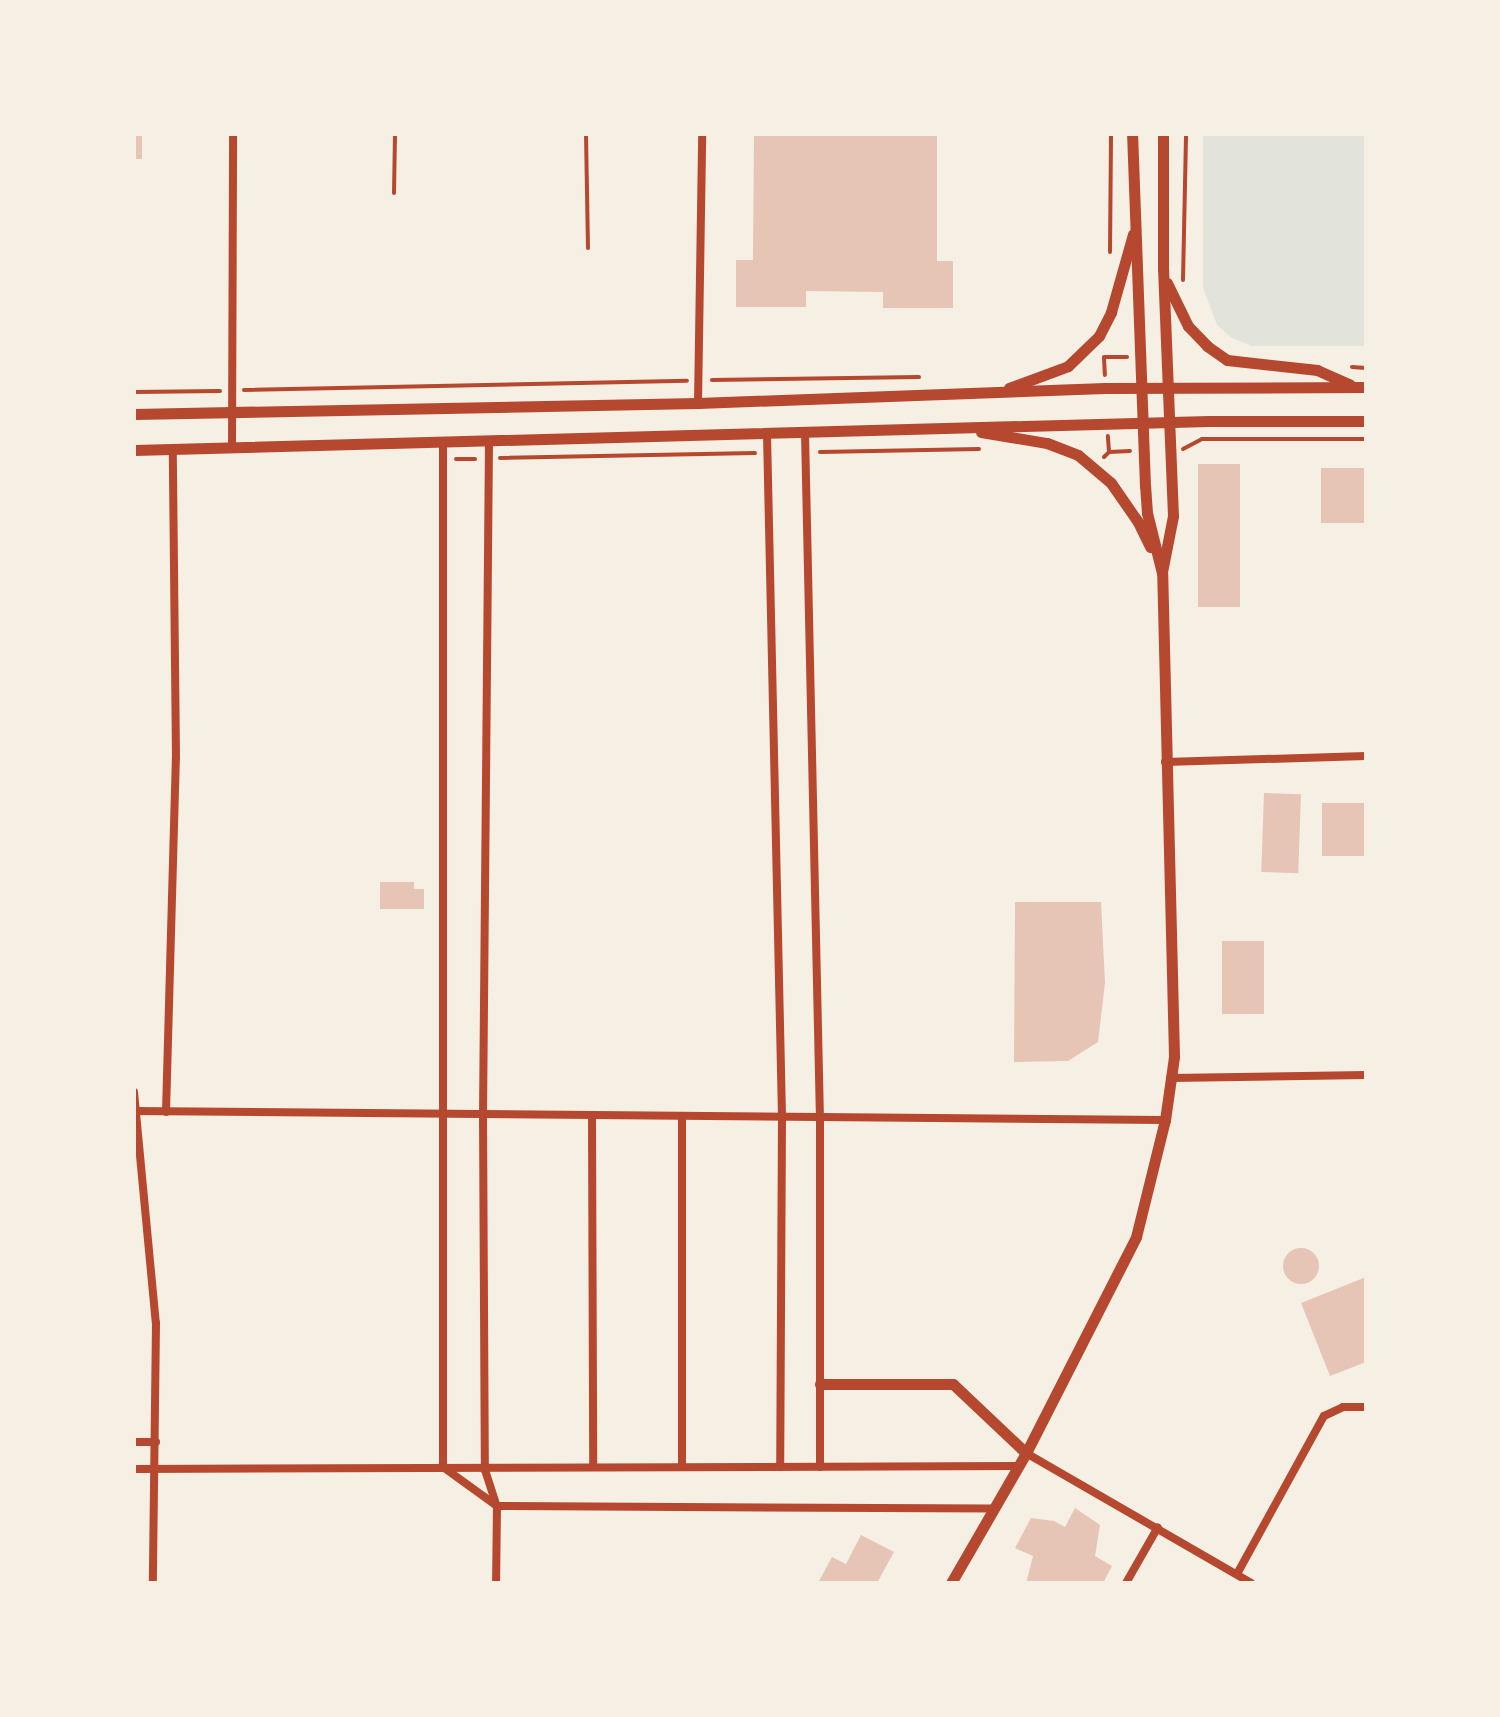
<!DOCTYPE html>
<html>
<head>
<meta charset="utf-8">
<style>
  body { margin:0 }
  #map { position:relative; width:1500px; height:1717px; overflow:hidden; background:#f6efe4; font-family:"Work Sans",sans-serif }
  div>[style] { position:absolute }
  .green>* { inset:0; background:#e2e4dc }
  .building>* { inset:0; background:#e6c5b7; transform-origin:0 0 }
  .round { border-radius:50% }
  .path>* { height:4px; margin:-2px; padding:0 2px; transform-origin:2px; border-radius:2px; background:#b5482f }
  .service>* { height:4px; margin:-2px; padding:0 2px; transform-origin:2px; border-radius:2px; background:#b5482f }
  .minor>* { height:8px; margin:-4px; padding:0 4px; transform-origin:4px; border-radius:4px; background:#b5482f }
  .tertiary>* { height:11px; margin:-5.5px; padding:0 5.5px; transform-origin:5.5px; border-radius:5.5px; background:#b5482f }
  span { translate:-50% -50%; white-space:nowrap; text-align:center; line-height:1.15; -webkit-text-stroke:8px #f6efe4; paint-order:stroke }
  .frame { position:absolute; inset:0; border:136px solid #f6efe4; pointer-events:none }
</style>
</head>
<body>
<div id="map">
  <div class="green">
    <div style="clip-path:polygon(1203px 134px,1366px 134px,1366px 346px,1252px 346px,1232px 338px,1217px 325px,1203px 288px)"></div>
  </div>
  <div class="building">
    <div style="left:134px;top:134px;width:8px;height:25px"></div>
    <div style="clip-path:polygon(754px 134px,937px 134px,937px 261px,953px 261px,953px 308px,883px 308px,883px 292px,806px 291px,806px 307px,736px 307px,736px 260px,753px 260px)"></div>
    <div style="left:1240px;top:464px;width:143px;height:42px;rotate:90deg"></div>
    <div style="left:1321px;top:468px;width:45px;height:55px"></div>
    <div style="left:1264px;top:793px;width:37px;height:79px;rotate:2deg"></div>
    <div style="left:1322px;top:803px;width:44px;height:53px"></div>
    <div style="clip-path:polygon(380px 882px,414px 882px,414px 889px,424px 889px,424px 909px,380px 909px)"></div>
    <div style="clip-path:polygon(1015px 902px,1101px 902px,1105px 983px,1098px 1042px,1068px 1061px,1014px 1062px)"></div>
    <div style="left:1222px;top:941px;width:42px;height:73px"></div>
    <div class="round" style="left:1283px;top:1248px;width:36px;height:36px"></div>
    <div style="clip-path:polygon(1366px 1277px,1366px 1362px,1330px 1376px,1301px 1303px)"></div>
    <div style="clip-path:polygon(1075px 1508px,1100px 1525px,1095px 1556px,1112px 1566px,1103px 1583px,1026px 1583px,1033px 1556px,1015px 1548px,1031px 1518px,1054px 1521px,1065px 1527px)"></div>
    <div style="clip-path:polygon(861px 1535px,894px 1552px,877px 1583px,818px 1583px,832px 1557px,846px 1564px)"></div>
  </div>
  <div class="path">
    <div style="left:1110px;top:252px;width:118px;rotate:-89.5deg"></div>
    <div style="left:1183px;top:280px;width:146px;rotate:-88.8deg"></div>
    <div style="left:1104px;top:357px;width:23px"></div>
    <div style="left:1104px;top:358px;width:17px;rotate:87deg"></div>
    <div style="left:1352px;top:367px;width:14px;rotate:4deg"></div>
    <div style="left:712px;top:380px;width:207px;rotate:-0.8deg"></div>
    <div style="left:244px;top:390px;width:443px;rotate:-1.2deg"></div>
    <div style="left:134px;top:392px;width:86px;rotate:-0.7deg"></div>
    <div style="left:1183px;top:449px;width:21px;rotate:-28deg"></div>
    <div style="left:1202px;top:439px;width:164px"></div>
    <div style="left:820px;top:452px;width:159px;rotate:-1.1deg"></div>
    <div style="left:1109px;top:452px;width:21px;rotate:-3deg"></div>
    <div style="left:1104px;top:457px;width:7px;rotate:-45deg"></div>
    <div style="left:1109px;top:452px;width:16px;rotate:-94deg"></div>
    <div style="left:500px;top:458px;width:255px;rotate:-1.1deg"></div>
    <div style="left:456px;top:459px;width:19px"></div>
  </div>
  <div class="service">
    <div style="left:586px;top:134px;width:114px;rotate:89deg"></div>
    <div style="left:394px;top:193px;width:59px;rotate:-89deg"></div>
  </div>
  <div class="minor">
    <div style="left:698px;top:403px;width:269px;rotate:-89.1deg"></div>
    <div style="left:805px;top:433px;width:685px;rotate:88.75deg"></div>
    <div style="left:820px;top:1118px;width:349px;rotate:90deg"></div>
    <div style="left:767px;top:434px;width:684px;rotate:88.74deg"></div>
    <div style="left:782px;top:1118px;width:349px;rotate:90.3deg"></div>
    <div style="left:489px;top:442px;width:673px;rotate:90.51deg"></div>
    <div style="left:483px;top:1115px;width:355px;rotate:89.7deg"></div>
    <div style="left:485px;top:1470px;width:38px;rotate:72deg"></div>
    <div style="left:497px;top:1506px;width:495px;rotate:0.3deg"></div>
    <div style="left:443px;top:443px;width:1024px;rotate:90deg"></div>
    <div style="left:443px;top:1467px;width:67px;rotate:35.8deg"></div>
    <div style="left:497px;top:1506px;width:77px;rotate:90.7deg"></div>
    <div style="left:232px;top:448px;width:314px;rotate:-89.8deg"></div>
    <div style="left:1165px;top:762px;width:201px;rotate:-1.7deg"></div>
    <div style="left:1171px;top:1078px;width:195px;rotate:-0.9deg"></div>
    <div style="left:134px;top:1092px;width:232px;rotate:84.6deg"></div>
    <div style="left:156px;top:1323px;width:260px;rotate:90.7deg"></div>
    <div style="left:134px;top:1111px;width:1031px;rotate:0.5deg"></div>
    <div style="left:166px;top:1112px;width:354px;rotate:-88.4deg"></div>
    <div style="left:176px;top:758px;width:309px;rotate:-90.6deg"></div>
    <div style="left:592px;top:1117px;width:350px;rotate:89.8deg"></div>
    <div style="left:682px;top:1117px;width:350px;rotate:90deg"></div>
    <div style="left:134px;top:1442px;width:22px"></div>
    <div style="left:1026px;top:1453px;width:260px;rotate:30deg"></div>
    <div style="left:134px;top:1469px;width:883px;rotate:-0.19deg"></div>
    <div style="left:1237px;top:1574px;width:180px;rotate:-61.2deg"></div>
    <div style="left:1324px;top:1416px;width:21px;rotate:-25deg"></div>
    <div style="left:1343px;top:1407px;width:23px"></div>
    <div style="left:1126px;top:1583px;width:64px;rotate:-60.3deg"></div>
  </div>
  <div class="tertiary">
    <div style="left:1167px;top:283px;width:48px;rotate:64deg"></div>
    <div style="left:1188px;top:326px;width:28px;rotate:46deg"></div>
    <div style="left:1207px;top:346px;width:24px;rotate:35deg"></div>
    <div style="left:1227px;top:360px;width:91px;rotate:6.3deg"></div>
    <div style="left:1317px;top:370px;width:36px;rotate:24deg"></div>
    <div style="left:1009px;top:388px;width:63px;rotate:-20.4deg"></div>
    <div style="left:1068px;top:366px;width:43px;rotate:-44.1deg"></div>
    <div style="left:1099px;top:336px;width:27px;rotate:-63deg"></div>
    <div style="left:1111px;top:312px;width:81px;rotate:-74.2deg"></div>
    <div style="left:134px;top:414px;width:564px;rotate:-1.12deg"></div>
    <div style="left:698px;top:403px;width:407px;rotate:-2.1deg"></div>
    <div style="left:1105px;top:388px;width:261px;rotate:-0.2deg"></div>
    <div style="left:981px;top:432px;width:67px;rotate:9.5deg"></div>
    <div style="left:1047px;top:443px;width:33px;rotate:21deg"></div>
    <div style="left:1078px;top:455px;width:43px;rotate:40.3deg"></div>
    <div style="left:1111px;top:483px;width:47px;rotate:55.3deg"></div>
    <div style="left:1138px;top:522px;width:28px;rotate:64deg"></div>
    <div style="left:134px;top:450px;width:1075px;rotate:-1.55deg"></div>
    <div style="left:1209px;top:421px;width:157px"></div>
    <div style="left:1162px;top:572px;width:57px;rotate:-78.9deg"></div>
    <div style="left:1173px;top:516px;width:247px;rotate:-92.3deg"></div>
    <div style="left:1163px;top:269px;width:135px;rotate:-90deg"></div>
    <div style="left:820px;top:1384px;width:133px"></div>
    <div style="left:953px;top:1384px;width:100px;rotate:43.4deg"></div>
    <div style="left:951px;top:1583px;width:150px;rotate:-60deg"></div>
    <div style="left:1026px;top:1453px;width:242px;rotate:-63deg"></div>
    <div style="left:1136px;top:1237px;width:121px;rotate:-76.1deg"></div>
    <div style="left:1165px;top:1120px;width:42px;rotate:-81.9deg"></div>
    <div style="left:1171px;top:1078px;width:22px;rotate:-82deg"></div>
    <div style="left:1174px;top:1056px;width:483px;rotate:-91.4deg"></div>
    <div style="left:1162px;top:573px;width:62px;rotate:-104deg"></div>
    <div style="left:1147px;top:513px;width:27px;rotate:-94deg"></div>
    <div style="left:1145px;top:486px;width:352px;rotate:-92.1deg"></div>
  </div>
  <div class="frame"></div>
</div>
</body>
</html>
